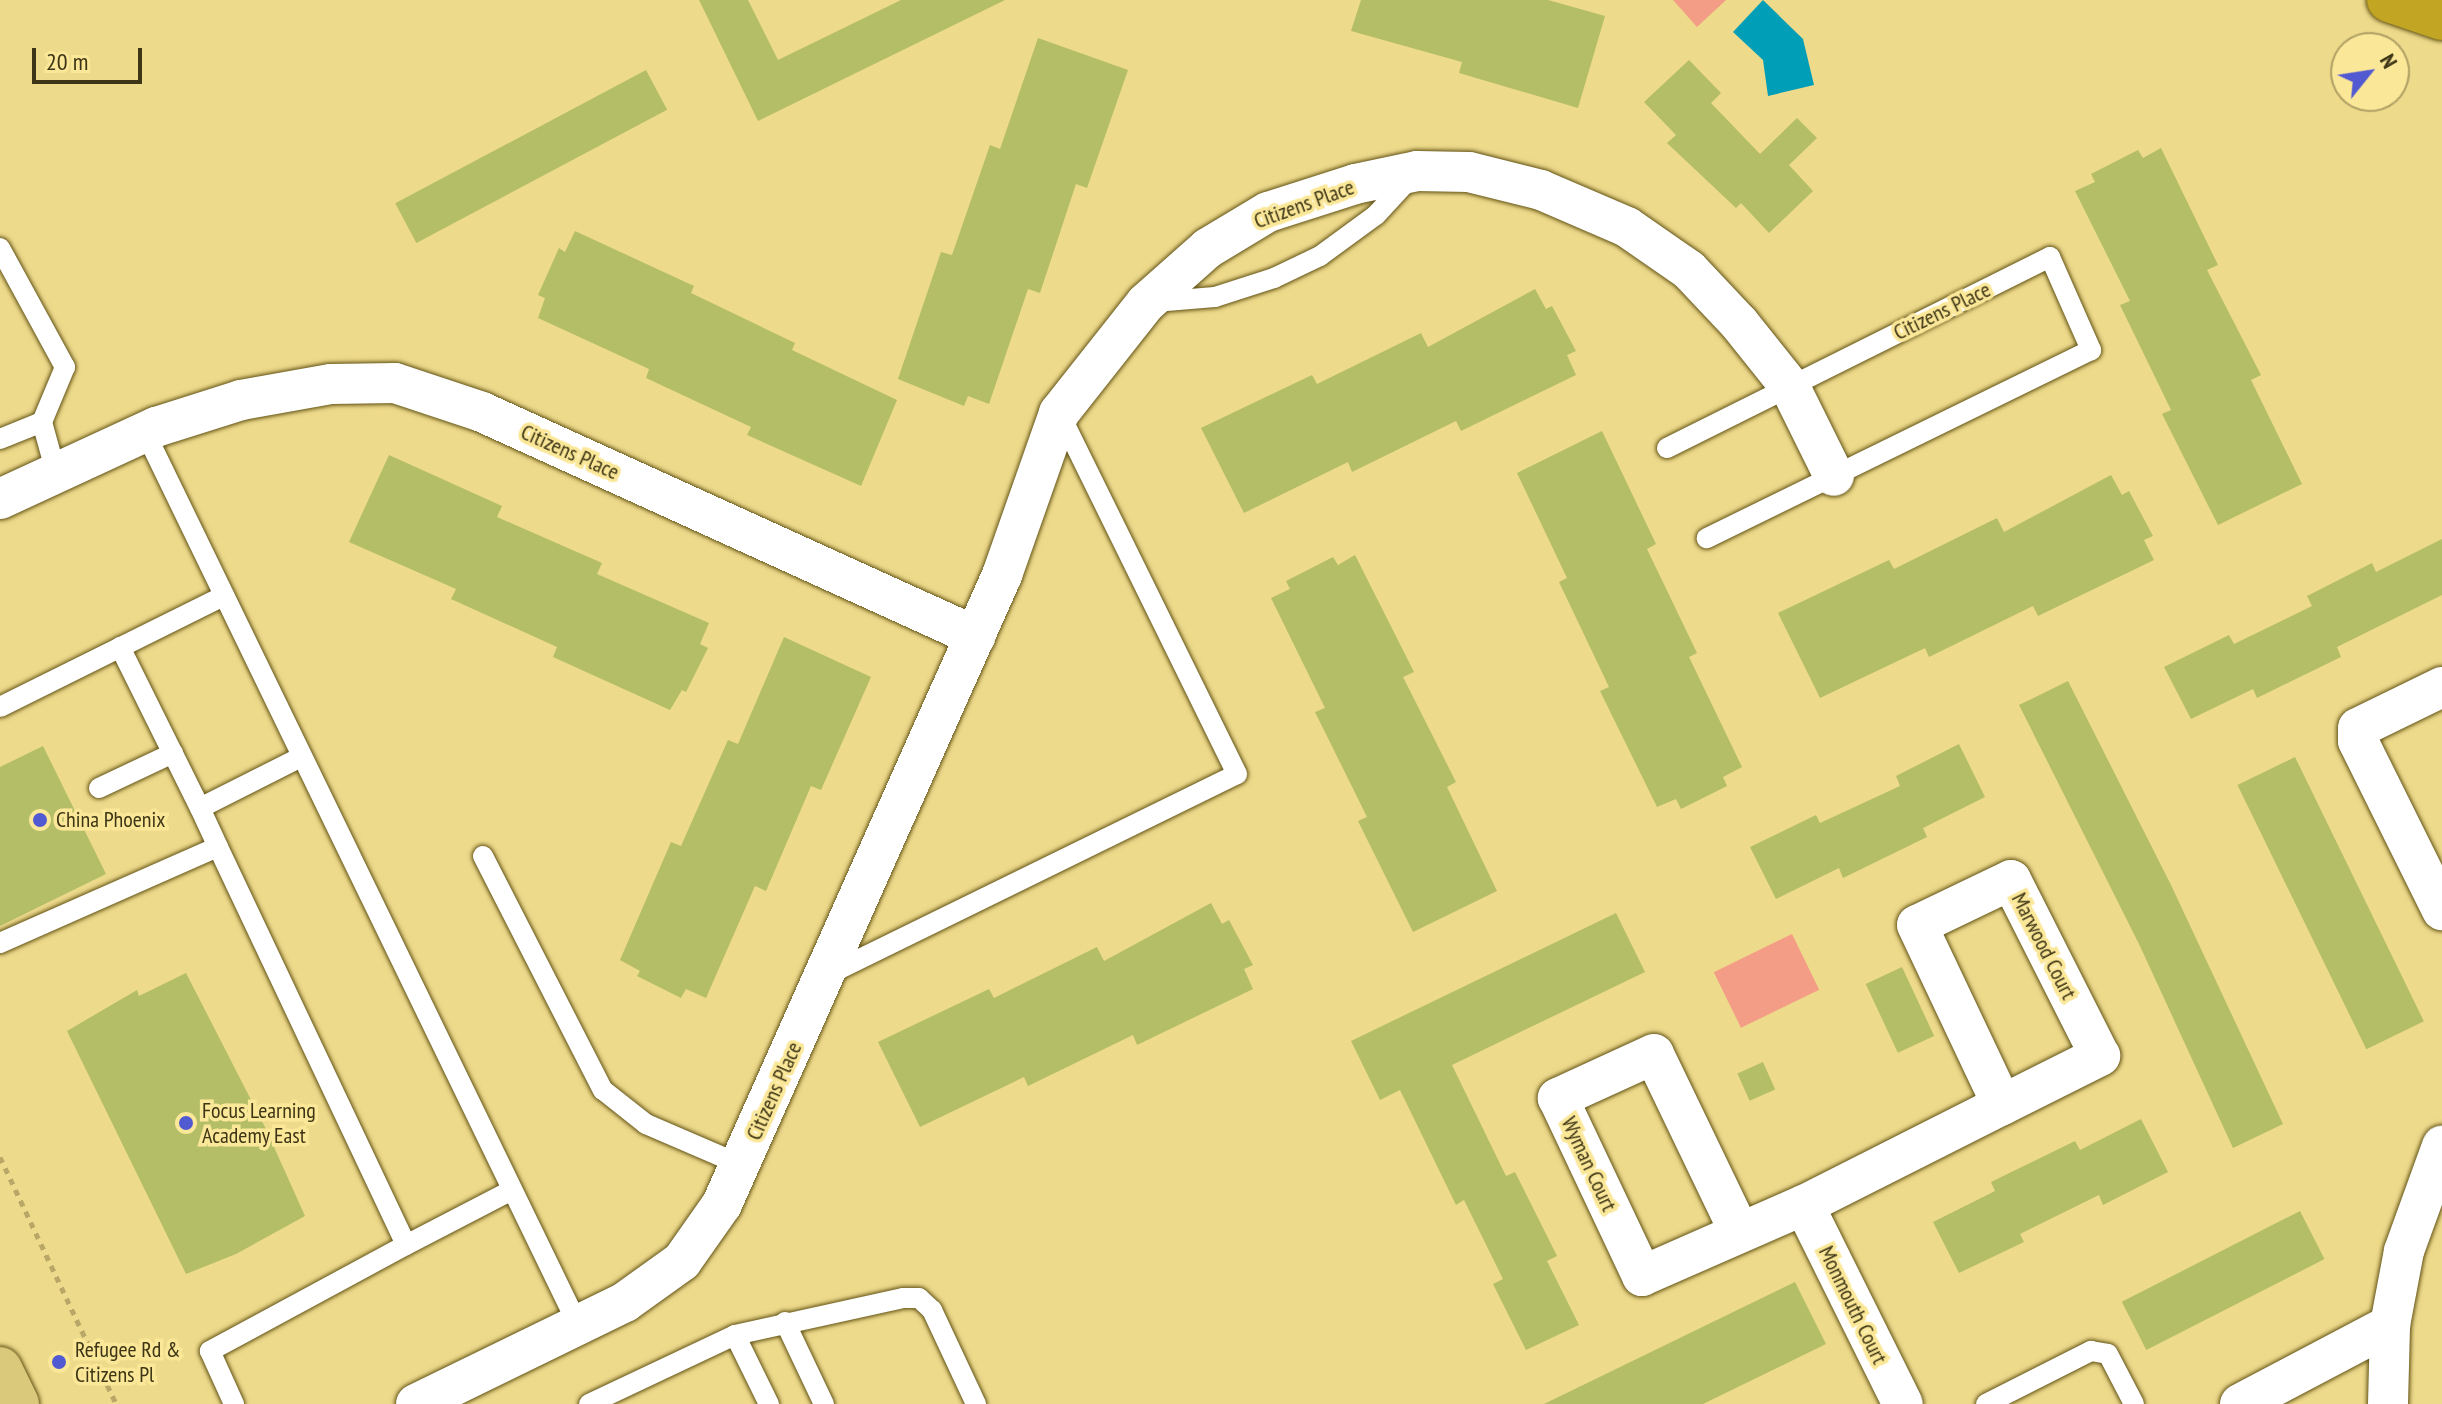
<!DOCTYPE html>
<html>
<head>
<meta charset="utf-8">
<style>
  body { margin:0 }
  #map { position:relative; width:2442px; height:1404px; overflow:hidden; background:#eeda8b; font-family:"PT Sans Narrow",sans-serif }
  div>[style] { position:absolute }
  .green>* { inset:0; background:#f39c86; transform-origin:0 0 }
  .water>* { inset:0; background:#019eb8 }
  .building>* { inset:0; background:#b3be66; transform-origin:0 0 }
  .path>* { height:5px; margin-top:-2.5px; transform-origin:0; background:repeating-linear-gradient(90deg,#b8a767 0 6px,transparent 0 12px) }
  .roads { filter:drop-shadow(0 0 2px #625316) drop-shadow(0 0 2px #625316) }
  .service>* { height:20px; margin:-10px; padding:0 10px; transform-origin:10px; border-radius:10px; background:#fff }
  .minor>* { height:40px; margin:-20px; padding:0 20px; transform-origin:20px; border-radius:20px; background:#fff }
  .primary>* { height:44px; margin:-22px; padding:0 22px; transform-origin:22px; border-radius:22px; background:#dac97a }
  .motorway>* { height:44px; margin:-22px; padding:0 22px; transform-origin:22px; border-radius:22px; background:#c2a522 }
  .dots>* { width:22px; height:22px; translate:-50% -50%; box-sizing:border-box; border:4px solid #fbe798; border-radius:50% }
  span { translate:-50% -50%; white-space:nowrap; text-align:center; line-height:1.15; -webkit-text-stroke:7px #fbe798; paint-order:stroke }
  .street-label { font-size:22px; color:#3d3515 }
  .poi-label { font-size:22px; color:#3d3515 }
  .left { translate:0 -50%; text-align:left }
  .north { position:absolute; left:2330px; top:32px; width:80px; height:80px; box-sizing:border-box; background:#fbe798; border:2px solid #afa064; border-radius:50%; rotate:60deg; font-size:22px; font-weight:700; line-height:32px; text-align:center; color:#3d3515 }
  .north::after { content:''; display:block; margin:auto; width:28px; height:36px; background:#525ad1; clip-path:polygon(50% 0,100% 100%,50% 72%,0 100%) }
  .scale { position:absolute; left:32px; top:48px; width:110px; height:36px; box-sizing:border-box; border:4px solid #3d3515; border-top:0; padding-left:10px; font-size:24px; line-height:28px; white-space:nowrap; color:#3d3515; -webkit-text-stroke:6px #fbe798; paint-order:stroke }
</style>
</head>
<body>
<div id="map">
  <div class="green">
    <div style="clip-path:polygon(1673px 0,1726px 0,1697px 27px)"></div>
    <div style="left:1792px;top:934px;width:62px;height:87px;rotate:64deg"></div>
  </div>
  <div class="water">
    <div style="clip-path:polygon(1763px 0,1803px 39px,1814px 85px,1768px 96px,1763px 60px,1733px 32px)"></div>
  </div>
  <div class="building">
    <div style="clip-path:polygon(699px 0,748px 0,778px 60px,901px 0,1005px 0,758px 121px)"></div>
    <div style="clip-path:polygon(1361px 0,1548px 0,1605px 16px,1578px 108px,1459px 73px,1462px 62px,1351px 31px)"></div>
    <div style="clip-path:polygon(1038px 38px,1128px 70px,1087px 188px,1076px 184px,1040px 293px,1028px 289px,989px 404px,968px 396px,964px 406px,898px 379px,941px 252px,952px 255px,990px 145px,1000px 149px)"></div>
    <div style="clip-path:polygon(1689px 60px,1721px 93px,1711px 103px,1760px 154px,1797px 118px,1817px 138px,1789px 165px,1813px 191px,1769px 233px,1741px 203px,1736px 208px,1667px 143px,1676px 135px,1644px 102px)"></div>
    <div style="left:646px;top:70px;width:45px;height:284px;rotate:62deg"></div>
    <div style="clip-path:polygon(2161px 148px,2218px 265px,2207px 270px,2261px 375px,2251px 380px,2302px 484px,2218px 525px,2162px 414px,2171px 410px,2120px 305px,2130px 301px,2075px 191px,2095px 182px,2091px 174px,2138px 150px,2143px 158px)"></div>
    <div style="clip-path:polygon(575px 231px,694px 286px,691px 293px,795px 343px,792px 350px,897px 400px,861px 486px,747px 435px,751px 427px,646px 378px,649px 369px,538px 318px,545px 298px,538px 295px,559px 248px,565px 252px)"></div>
    <div style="clip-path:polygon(1535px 289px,1546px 309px,1552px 306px,1576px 351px,1567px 355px,1576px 375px,1461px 431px,1456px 421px,1352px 472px,1348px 462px,1244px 513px,1201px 428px,1312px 375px,1317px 384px,1421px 333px,1428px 347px)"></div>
    <div style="clip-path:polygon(1602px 431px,1656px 544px,1647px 549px,1697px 653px,1689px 657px,1742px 767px,1723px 777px,1727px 786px,1681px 809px,1676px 799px,1657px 807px,1600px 691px,1609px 687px,1559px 582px,1567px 578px,1517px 473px)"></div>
    <div style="clip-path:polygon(389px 455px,502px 506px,497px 517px,602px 563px,597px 574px,709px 623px,700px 644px,708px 648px,686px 692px,682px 690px,670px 710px,553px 657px,557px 647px,451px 599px,456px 589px,349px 542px)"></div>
    <div style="clip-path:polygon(2111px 475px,2122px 495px,2129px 491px,2153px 536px,2144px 540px,2154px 560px,2038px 616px,2033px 606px,1929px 657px,1925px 648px,1820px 698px,1778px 613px,1889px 560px,1894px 569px,1997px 518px,2004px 532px)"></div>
    <div style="clip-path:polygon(2442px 539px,2442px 595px,2337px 647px,2341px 657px,2257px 698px,2253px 689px,2191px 719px,2164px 667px,2229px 635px,2234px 644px,2312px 606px,2307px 596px,2372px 563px,2376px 572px)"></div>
    <div style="clip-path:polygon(1355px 555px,1414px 672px,1403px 677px,1456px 782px,1447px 787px,1497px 891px,1413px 932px,1358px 821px,1367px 817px,1315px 712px,1325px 708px,1271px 598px,1290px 589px,1286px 581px,1333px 557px,1338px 565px)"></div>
    <div style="clip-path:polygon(784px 637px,871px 677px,821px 790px,811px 786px,766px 891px,755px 886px,706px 998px,686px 989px,681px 998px,637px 976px,640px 971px,620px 960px,671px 842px,681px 846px,728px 740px,738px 744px)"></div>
    <div style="clip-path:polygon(2068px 681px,2171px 885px,2283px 1124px,2233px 1148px,2139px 944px,2019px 705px)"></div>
    <div style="clip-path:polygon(1959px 744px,1985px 797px,1923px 828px,1927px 837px,1843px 878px,1839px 868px,1776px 899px,1750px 847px,1816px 815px,1820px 823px,1900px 786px,1896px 776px)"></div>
    <div style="clip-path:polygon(43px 746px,106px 874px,0 926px,0 767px)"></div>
    <div style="left:2295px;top:757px;width:294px;height:64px;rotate:64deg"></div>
    <div style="clip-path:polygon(1211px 903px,1222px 924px,1229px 920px,1253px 965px,1244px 969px,1253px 989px,1137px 1045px,1133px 1035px,1028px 1086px,1024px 1077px,920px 1127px,878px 1042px,989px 989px,994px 998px,1097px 947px,1104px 961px)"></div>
    <div style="clip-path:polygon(1616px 913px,1645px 972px,1452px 1065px,1506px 1176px,1515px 1172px,1557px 1256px,1547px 1261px,1579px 1325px,1526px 1350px,1493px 1284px,1503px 1279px,1464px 1200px,1456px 1205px,1400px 1090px,1380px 1100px,1351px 1041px)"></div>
    <div style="left:1902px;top:967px;width:76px;height:40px;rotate:65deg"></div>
    <div style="clip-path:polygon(186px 973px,265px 1127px,305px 1216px,236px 1254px,186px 1274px,67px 1031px,137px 990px,139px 996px)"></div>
    <div style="left:1763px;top:1062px;width:30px;height:28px;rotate:66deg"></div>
    <div style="clip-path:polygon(2141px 1119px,2168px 1172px,2103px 1205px,2099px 1195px,2020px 1234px,2024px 1242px,1959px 1273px,1933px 1222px,1995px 1191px,1991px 1182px,2075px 1141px,2080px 1150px)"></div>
    <div style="left:2300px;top:1211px;width:54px;height:200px;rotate:63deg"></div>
    <div style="clip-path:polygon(1795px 1282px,1826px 1344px,1703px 1404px,1544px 1404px)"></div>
  </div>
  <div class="path">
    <div style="left:0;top:1157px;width:273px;rotate:64.8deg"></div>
  </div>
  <div class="roads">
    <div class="service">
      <div style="left:0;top:248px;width:136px;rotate:61.4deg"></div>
      <div style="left:65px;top:367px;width:60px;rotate:112.7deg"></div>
      <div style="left:42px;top:422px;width:53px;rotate:74.6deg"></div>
      <div style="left:1154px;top:302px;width:61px;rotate:-4.7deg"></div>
      <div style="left:1215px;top:297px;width:62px;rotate:-17.9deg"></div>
      <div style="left:1274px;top:278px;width:51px;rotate:-25.6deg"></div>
      <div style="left:1320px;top:256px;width:69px;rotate:-36.2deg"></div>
      <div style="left:1376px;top:215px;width:53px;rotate:-47.3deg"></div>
      <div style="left:145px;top:432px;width:992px;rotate:64.13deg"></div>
      <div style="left:0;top:439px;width:45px;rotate:-22deg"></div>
      <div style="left:1667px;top:448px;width:428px;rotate:-26.5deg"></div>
      <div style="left:2050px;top:257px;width:102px;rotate:66.2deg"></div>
      <div style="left:2091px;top:350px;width:428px;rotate:153.9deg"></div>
      <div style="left:120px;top:647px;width:180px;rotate:63.6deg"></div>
      <div style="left:200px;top:808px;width:113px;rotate:-26.8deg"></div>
      <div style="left:0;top:707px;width:250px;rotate:-26.4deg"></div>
      <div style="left:99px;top:788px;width:82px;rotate:-25.3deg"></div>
      <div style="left:200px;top:808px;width:43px;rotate:65.2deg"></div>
      <div style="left:483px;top:856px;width:263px;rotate:62.9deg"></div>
      <div style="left:603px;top:1090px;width:55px;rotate:38.3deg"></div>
      <div style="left:646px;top:1124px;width:103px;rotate:23.3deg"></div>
      <div style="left:0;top:943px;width:238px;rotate:-23.8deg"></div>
      <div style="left:218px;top:847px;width:440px;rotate:64.7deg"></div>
      <div style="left:406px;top:1245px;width:223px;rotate:151.6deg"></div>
      <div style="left:210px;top:1351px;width:58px;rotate:65.6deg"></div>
      <div style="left:829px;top:974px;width:454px;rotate:-26.1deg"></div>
      <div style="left:1237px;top:774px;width:400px;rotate:-116.2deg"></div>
      <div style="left:406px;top:1245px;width:119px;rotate:-27.4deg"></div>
      <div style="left:785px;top:1322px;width:91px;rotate:64.6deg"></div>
      <div style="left:735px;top:1335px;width:172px;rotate:-12.4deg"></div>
      <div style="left:903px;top:1298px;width:16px"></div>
      <div style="left:919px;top:1298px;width:18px;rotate:43deg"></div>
      <div style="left:932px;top:1310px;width:104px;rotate:64.9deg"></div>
      <div style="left:589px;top:1404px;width:161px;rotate:-25.3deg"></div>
      <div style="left:735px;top:1335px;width:77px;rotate:63.8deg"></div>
      <div style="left:1986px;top:1404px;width:118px;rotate:-26.8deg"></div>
      <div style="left:2091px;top:1351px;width:17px;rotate:10deg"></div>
      <div style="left:2108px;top:1354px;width:56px;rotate:62.5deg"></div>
    </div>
    <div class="minor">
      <div style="left:0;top:499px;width:172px;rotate:-24.8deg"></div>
      <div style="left:156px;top:427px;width:89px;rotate:-17.6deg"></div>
      <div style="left:241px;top:400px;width:91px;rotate:-10.1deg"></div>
      <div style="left:331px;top:384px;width:64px;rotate:-0.9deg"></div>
      <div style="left:395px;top:383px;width:92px;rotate:18.4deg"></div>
      <div style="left:482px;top:412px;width:542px;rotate:24.44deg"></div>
      <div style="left:2442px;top:687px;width:93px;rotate:154deg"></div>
      <div style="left:2358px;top:728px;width:13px;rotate:90deg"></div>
      <div style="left:2358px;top:741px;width:189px;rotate:63.6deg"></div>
      <div style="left:1804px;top:1205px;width:222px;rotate:63.6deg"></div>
      <div style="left:1739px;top:1231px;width:196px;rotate:-115.7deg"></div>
      <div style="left:1654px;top:1054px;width:106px;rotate:155.4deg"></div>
      <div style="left:1558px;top:1098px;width:197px;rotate:64.7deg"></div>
      <div style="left:1642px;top:1276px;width:177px;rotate:-23.7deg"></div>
      <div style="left:1804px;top:1205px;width:222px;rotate:-26.8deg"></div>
      <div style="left:2002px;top:1105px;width:110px;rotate:-26.6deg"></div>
      <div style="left:2100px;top:1056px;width:197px;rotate:-116.8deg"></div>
      <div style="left:2011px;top:880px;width:104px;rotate:154.4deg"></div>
      <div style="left:1917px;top:925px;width:199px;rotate:64.7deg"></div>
      <div style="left:416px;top:1404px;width:233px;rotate:-26deg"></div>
      <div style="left:625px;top:1302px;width:70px;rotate:-35.7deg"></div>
      <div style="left:682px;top:1261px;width:70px;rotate:-54.9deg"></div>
      <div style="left:722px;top:1204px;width:689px;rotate:-66deg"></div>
      <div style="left:1002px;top:575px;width:172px;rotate:-70.6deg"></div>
      <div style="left:1059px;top:413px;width:140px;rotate:-51.7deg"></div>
      <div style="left:1146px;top:303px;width:83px;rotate:-41.6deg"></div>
      <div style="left:1208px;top:248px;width:70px;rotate:-31deg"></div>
      <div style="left:1268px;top:212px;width:91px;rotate:-17.8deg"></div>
      <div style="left:1355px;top:184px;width:63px;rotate:-11.8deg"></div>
      <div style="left:1417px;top:171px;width:52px;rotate:1.1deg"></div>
      <div style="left:1469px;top:172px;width:74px;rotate:14deg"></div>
      <div style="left:1541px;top:190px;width:94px;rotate:23.3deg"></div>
      <div style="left:1627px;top:227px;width:75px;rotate:34.7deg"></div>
      <div style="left:1689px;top:270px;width:73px;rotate:46.7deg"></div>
      <div style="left:1739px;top:323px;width:82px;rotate:51.4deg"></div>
      <div style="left:1790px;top:387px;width:99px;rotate:63.7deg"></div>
      <div style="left:2240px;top:1404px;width:170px;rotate:-27.8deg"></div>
      <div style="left:2388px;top:1404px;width:79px;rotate:-88.5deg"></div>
      <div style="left:2390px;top:1325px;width:75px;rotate:-79.3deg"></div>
      <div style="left:2404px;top:1251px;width:112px;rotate:-70.1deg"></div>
    </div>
    <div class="primary">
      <div style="left:0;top:1369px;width:39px;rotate:64deg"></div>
    </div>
    <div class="motorway">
      <div style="left:2389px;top:0;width:56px;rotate:18.8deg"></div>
    </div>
  </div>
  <div class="dots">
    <div style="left:40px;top:820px;background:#525ad1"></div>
    <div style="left:186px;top:1123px;background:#525ad1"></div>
    <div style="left:59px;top:1362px;background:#525ad1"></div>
  </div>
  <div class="street-label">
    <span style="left:1304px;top:204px;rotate:-20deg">Citizens Place</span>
    <span style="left:1942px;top:311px;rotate:-26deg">Citizens Place</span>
    <span style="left:570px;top:452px;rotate:24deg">Citizens Place</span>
    <span style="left:2044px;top:946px;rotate:63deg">Marwood Court</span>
    <span style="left:774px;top:1091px;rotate:-66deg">Citizens Place</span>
    <span style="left:1589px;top:1164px;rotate:65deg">Wyman Court</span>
    <span style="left:1853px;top:1305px;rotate:64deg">Monmouth Court</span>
  </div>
  <div class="poi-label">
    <span class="left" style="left:56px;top:820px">China Phoenix</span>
    <span class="left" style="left:202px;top:1123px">Focus Learning<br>Academy East</span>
    <span class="left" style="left:75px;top:1362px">Refugee Rd &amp;<br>Citizens Pl</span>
  </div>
  <div class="north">N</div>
  <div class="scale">20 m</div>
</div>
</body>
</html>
